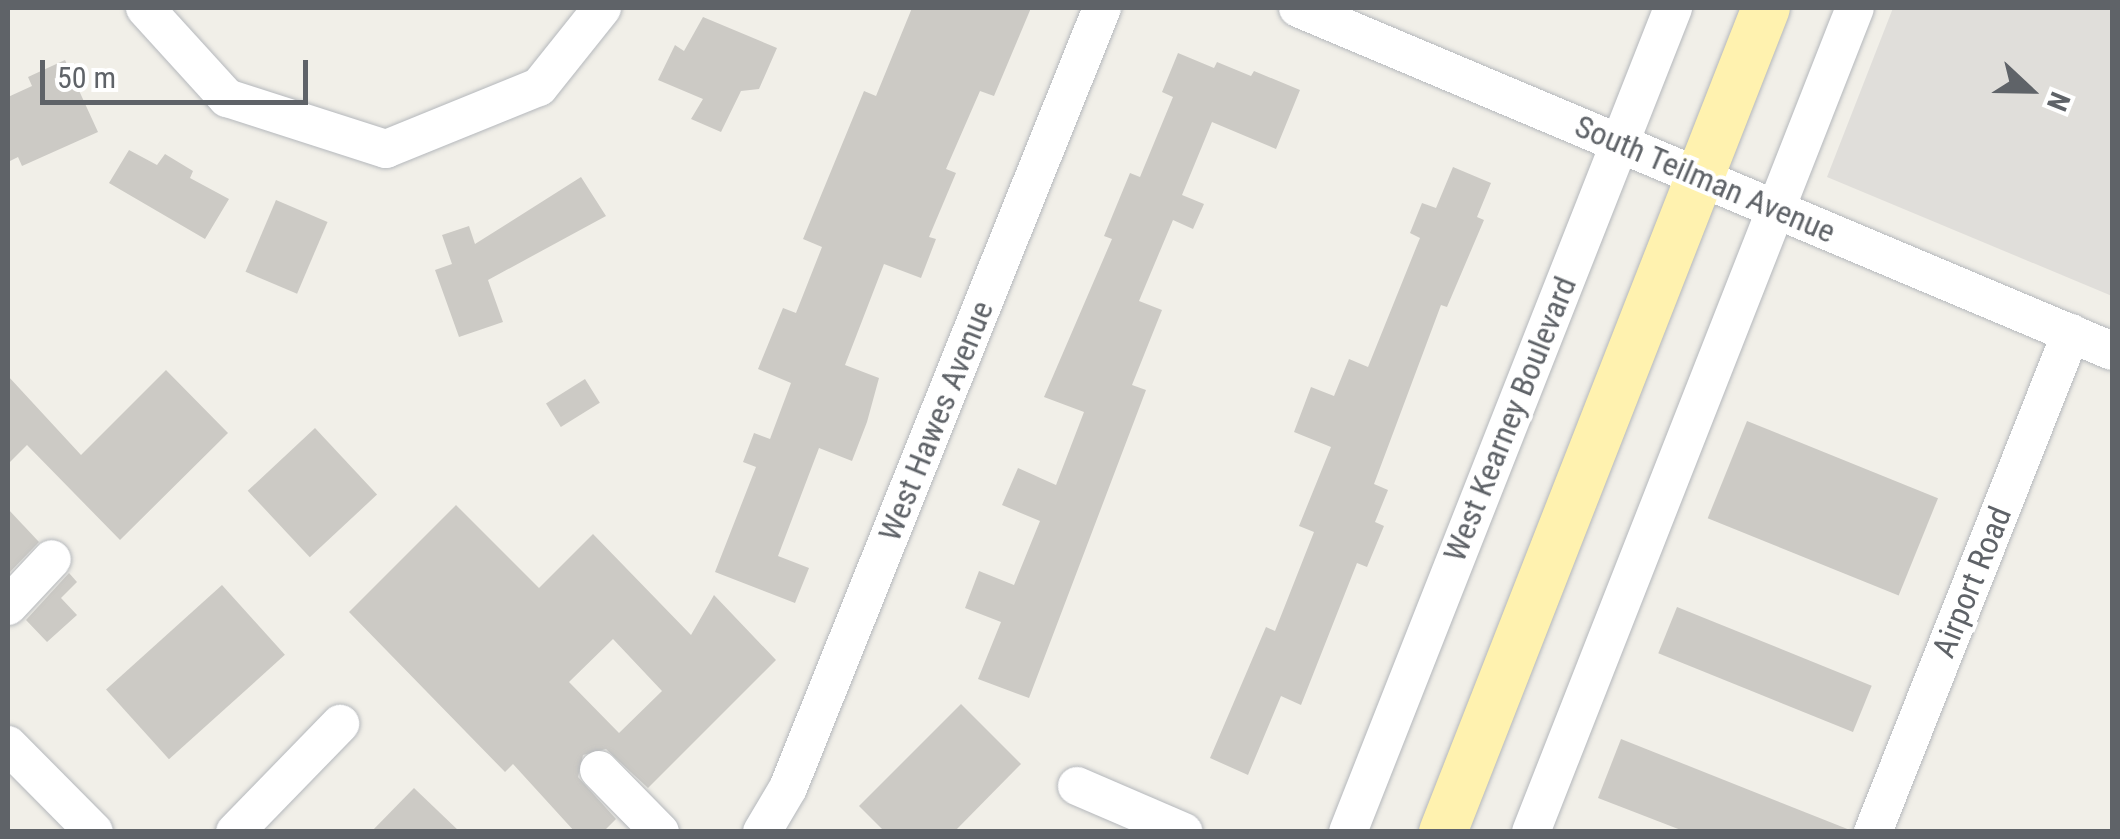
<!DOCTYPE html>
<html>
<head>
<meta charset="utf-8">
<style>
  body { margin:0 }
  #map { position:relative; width:2120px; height:839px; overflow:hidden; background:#f1efe8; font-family:"Roboto Condensed",sans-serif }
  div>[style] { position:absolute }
  .industrial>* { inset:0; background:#e0deda }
  .building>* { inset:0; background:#cccac5; transform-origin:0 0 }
  .roads { filter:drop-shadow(0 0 2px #b5b8bc) drop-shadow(0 0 2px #b5b8bc) }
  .minor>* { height:38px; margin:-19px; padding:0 19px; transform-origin:19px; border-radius:19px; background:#fff }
  .major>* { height:48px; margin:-24px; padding:0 24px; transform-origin:24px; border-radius:24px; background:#fff2af }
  span { translate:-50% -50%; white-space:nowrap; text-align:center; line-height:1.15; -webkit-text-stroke:8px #fff; paint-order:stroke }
  .street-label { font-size:32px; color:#5f6368 }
  .frame { position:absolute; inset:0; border:10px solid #5f6368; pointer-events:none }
  .north { position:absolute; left:1980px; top:40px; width:100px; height:100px; -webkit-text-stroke:8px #fff; paint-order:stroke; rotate:112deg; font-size:28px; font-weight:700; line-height:40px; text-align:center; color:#5f6368 }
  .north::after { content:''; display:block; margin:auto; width:35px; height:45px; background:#5f6368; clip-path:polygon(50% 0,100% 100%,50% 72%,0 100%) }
  .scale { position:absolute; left:40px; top:60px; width:268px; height:45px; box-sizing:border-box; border:5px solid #5f6368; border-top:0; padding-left:12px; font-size:30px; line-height:35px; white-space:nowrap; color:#5f6368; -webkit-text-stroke:8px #fff; paint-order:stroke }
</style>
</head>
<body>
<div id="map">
  <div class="industrial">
    <div style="clip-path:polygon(1893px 8px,2112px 8px,2112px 296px,1827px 177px)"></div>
  </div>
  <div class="building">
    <div style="clip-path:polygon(912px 8px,1031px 8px,994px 96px,980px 91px,946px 169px,956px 173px,929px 237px,936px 239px,921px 278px,884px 264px,845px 365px,879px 378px,867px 422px,852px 461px,819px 448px,778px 556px,809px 568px,795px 603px,715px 572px,756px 467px,743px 462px,754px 433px,770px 439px,791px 383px,758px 369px,783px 308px,796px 313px,822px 247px,803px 239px,864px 91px,876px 96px)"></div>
    <div style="clip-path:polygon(703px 17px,777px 48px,759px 89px,741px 91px,721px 132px,691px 119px,703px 99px,658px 80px,675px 45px,684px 51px)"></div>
    <div style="clip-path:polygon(1178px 53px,1214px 68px,1217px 62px,1251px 76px,1254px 71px,1300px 90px,1276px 149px,1212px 122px,1182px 195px,1204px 204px,1193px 229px,1173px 220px,1139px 301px,1162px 310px,1132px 385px,1146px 390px,1029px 698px,978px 679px,1001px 622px,965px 608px,979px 571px,1014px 585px,1040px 521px,1002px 505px,1018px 468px,1056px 485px,1084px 412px,1044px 397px,1112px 239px,1104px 236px,1130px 173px,1140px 177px,1173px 97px,1162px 92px)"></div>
    <div style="clip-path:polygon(65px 60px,98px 132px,22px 166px,18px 157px,8px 162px,8px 97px,32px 86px,28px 77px)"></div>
    <div style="clip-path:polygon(129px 150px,157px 165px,165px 154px,193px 171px,190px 178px,229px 199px,205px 239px,109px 183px)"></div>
    <div style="clip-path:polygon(1453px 167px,1491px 183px,1477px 217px,1484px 220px,1447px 307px,1441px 305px,1374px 484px,1388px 490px,1375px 522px,1384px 526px,1367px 567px,1357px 563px,1301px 705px,1281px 696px,1248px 775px,1210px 758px,1266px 627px,1275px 631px,1314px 532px,1299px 526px,1331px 447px,1294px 432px,1311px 387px,1334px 396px,1349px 359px,1368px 367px,1420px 238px,1410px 233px,1422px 203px,1436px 208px)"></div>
    <div style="clip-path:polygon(581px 177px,606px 216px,488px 280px,503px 322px,459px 337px,435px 270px,452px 264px,442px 235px,469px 226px,475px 244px)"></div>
    <div style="left:276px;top:200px;width:56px;height:78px;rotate:23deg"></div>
    <div style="clip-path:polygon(166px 370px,228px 433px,120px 540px,27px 445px,8px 464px,8px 376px,81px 455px)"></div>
    <div style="left:585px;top:379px;width:28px;height:46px;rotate:58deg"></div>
    <div style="left:1747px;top:421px;width:206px;height:105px;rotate:22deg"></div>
    <div style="left:315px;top:428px;width:91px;height:92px;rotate:47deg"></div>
    <div style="clip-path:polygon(evenodd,456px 505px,539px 588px,593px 534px,691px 635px,714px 595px,776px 660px,648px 788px,606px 749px,583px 755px,578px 777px,616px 819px,603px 832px,575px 832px,513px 764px,505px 772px,349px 612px,456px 505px,613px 639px,662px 691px,619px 733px,569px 682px,613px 639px)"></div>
    <div style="clip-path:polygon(8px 509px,39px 542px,8px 574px)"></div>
    <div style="clip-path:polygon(69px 573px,77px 582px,61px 598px,77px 615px,47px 642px,26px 620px)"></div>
    <div style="left:222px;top:585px;width:94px;height:156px;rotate:48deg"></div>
    <div style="left:1677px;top:607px;width:210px;height:50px;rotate:22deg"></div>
    <div style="clip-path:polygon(961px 704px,1021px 764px,954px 832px,885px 832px,859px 806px)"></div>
    <div style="clip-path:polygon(1621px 739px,1850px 830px,1850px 832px,1686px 832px,1598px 798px)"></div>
    <div style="clip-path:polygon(414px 788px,460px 832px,371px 832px)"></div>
  </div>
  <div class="roads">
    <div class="minor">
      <div style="left:145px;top:8px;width:122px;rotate:47.7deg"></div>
      <div style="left:227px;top:98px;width:167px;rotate:17.8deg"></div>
      <div style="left:386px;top:149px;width:165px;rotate:-22.1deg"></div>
      <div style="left:539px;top:87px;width:101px;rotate:-51.4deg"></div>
      <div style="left:1298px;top:8px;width:883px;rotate:22.85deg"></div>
      <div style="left:8px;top:606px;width:64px;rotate:-46.9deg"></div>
      <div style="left:8px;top:745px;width:122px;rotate:45.3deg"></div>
      <div style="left:599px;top:770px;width:87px;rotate:45.5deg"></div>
      <div style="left:1077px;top:786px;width:116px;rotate:23.3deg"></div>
      <div style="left:235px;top:832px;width:151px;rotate:-45.8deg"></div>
      <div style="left:762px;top:832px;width:51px;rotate:-59.4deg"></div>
      <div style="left:788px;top:788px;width:841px;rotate:-68.07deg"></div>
      <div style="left:1348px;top:832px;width:886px;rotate:-68.47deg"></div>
      <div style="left:1531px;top:832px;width:885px;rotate:-68.54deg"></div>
      <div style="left:1873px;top:832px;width:537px;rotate:-68.36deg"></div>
    </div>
    <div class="major">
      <div style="left:1443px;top:832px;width:885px;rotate:-68.6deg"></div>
    </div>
  </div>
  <div class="street-label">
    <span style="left:1705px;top:179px;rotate:23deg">South Teilman Avenue</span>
    <span style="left:1510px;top:419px;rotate:-68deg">West Kearney Boulevard</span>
    <span style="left:936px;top:421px;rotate:-68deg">West Hawes Avenue</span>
    <span style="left:1972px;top:582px;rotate:-68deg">Airport Road</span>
  </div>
  <div class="frame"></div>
  <div class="north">N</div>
  <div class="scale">50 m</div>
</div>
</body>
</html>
